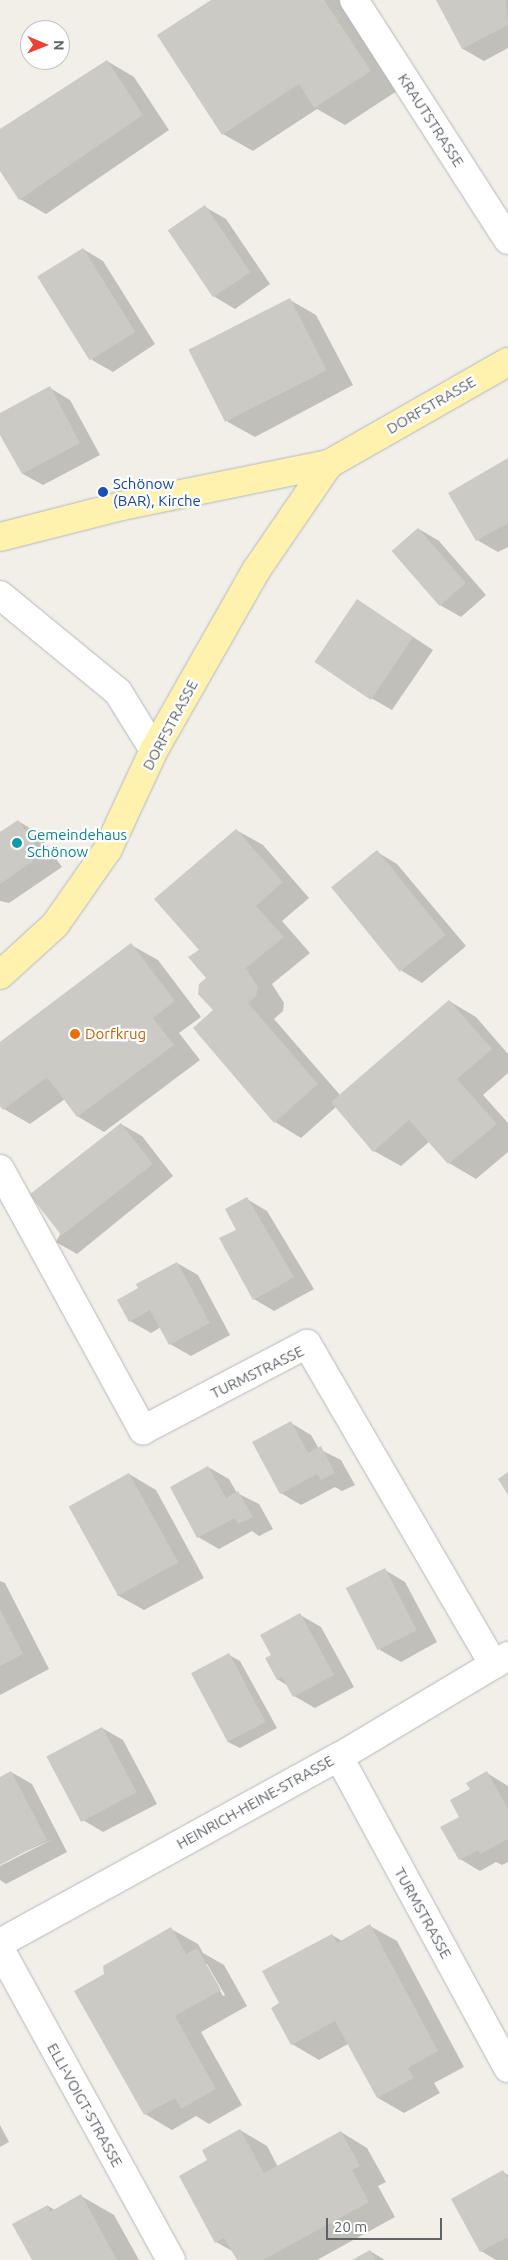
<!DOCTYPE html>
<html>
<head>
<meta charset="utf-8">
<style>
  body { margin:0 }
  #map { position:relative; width:508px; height:2260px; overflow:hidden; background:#f1efe8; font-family:Ubuntu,sans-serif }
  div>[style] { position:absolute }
  .shadow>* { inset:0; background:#0003 }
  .building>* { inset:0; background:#cccac5; transform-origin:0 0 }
  .roads { filter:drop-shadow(0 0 1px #b5b8bc) drop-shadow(0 0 1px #b5b8bc) }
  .minor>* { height:28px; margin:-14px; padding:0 14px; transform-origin:14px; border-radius:14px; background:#fff }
  .major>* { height:28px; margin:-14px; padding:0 14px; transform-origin:14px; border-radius:14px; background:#fff2af }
  .dots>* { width:14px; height:14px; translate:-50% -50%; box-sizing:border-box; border:2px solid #fff; border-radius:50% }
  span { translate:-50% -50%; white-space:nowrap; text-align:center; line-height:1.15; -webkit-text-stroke:4.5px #fff; paint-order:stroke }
  .street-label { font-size:15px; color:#5f6368 }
  .transit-label { font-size:15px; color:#164399 }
  .left { translate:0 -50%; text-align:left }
  .culture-label { font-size:15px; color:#0d838f }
  .food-label { font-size:15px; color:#c56008 }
  .north { position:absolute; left:20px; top:20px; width:50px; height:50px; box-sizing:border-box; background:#fff; border:1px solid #bfc1c3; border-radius:50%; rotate:91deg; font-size:14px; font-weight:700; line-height:20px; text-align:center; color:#5f6368 }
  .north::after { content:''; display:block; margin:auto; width:18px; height:22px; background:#ea4335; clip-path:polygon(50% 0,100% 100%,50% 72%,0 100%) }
  .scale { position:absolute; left:326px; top:2218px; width:116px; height:22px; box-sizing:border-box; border:2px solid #5f6368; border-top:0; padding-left:6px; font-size:15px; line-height:18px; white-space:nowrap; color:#5f6368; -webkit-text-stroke:4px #fff; paint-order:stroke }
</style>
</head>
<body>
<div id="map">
  <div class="shadow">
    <div style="clip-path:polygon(213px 0,342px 0,400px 89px,345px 125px,317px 109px,253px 151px,223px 134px)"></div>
    <div style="clip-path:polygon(438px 0,508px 0,508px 48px,484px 61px,463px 49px)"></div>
    <div style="clip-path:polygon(107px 61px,134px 77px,169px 130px,46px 214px,20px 199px,0 169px,0 131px)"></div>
    <div style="clip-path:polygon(205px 207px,226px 219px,270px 284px,235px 309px,215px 297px)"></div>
    <div style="clip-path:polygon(83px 249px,103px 261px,155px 344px,113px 372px,92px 360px)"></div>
    <div style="clip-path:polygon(290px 300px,316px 315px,353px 385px,255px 437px,228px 422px,191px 352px)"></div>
    <div style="clip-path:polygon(50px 388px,70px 400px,100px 455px,43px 485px,23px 474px,0 432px,0 415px)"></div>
    <div style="clip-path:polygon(508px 460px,508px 547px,498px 552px,477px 540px,450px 494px)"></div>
    <div style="clip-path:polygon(419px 529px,439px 541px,486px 595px,461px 617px,440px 605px)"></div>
    <div style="clip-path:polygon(357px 600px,433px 650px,392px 710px,371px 698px)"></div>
    <div style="clip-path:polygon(18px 821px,38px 833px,62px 867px,9px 903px,0 901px,0 833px)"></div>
    <div style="clip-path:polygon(236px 830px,263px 845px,309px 898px,282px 921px,310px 953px,272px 984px,284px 1003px,283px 1011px,274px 1019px,340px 1095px,449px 1001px,476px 1017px,508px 1054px,508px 1073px,483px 1095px,508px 1123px,508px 1152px,476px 1179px,449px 1163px,430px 1141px,401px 1166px,374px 1151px,336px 1107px,301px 1138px,275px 1122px,215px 1010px,200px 950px)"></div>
    <div style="clip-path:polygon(377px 852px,397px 864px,466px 946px,422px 983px,402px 971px)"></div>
    <div style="clip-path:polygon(131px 945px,158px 960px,201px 1017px,179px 1033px,200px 1060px,104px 1132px,77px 1116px,65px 1099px,30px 1124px,4px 1109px,0 1104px,0 1043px)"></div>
    <div style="clip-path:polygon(121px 1124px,142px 1136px,173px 1176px,77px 1254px,56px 1242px)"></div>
    <div style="clip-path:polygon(247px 1199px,267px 1211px,314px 1289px,274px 1311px,254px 1299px,238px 1230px)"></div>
    <div style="clip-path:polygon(177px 1263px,198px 1275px,230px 1335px,191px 1356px,170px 1344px,161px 1327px,151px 1333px,130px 1321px)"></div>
    <div style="clip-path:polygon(291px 1423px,311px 1435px,319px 1449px,341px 1460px,355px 1485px,342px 1491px,335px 1487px,301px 1505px,281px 1493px)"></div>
    <div style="clip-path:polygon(208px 1467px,229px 1479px,237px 1493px,259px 1504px,273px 1529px,259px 1536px,252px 1531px,219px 1549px,198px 1537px,172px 1487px)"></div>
    <div style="clip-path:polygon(129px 1474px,156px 1490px,204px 1578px,144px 1610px,117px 1595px)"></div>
    <div style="clip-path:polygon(385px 1570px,405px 1582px,437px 1642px,401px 1662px,380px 1650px)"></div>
    <div style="clip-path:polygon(0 1581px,5px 1583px,49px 1669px,0 1695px)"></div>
    <div style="clip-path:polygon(300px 1615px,321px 1627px,354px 1687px,315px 1708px,294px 1696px,288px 1686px,277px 1679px)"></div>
    <div style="clip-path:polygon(229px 1655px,240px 1661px,277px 1728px,240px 1748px,228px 1742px)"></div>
    <div style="clip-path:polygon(102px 1728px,123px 1740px,157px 1804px,103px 1832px,83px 1820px)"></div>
    <div style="clip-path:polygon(11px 1772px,32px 1784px,67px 1852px,6px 1884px,0 1880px,0 1866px,53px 1839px,0 1863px,0 1778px)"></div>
    <div style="clip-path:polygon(487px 1773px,508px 1786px,508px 1862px,502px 1865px,496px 1862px,480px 1871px,460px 1859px,461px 1817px,472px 1789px)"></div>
    <div style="clip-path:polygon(370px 1926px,397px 1941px,464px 2067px,434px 2083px,440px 2093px,404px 2113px,378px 2098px,348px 2044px,319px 2060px,292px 2044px,280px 2004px,332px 1935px,342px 1941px)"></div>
    <div style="clip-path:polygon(evenodd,171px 1929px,198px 1944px,203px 1953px,224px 1965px,247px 2006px,201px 2032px,242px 2105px,209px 2124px,196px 2116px,172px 2130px,145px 2114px,106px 1975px,171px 1929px,204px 1964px,207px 1964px,225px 1995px,223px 1996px,204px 1964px)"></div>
    <div style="clip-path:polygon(0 2125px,9px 2142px,0 2147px)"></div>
    <div style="clip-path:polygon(240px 2130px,267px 2146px,278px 2167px,341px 2132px,367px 2148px,386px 2182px,378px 2186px,395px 2217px,317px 2260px,238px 2260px,234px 2252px,216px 2242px)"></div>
    <div style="clip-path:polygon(503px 2172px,508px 2175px,508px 2260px,496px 2260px,481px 2251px)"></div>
    <div style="clip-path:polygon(81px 2196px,114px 2215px,139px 2260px,33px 2260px,48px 2206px,55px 2210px)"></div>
    <div style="clip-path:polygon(370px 2251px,385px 2260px,354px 2260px)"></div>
  </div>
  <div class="building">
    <div style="clip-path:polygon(211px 0,324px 0,371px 71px,314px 108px,299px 84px,222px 135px,157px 35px)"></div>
    <div style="clip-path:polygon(436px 0,506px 0,508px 25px,462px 49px)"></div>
    <div style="clip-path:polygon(107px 60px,143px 115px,19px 200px,0 171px,0 129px)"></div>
    <div style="left:205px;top:205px;width:81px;height:45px;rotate:56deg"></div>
    <div style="left:83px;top:248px;width:99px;height:54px;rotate:58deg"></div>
    <div style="left:290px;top:298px;width:81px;height:114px;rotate:63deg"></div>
    <div style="clip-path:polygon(50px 386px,80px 443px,22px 474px,0 435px,0 413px)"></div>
    <div style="clip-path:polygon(508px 458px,508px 523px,476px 541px,448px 493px)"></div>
    <div style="left:418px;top:528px;width:73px;height:35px;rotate:49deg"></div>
    <div style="left:357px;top:599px;width:68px;height:76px;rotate:34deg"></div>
    <div style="clip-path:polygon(18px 820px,42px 855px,0 884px,0 832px)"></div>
    <div style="clip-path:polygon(236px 829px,283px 882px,256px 906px,284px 937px,246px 968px,258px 987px,256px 996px,248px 1003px,318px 1084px,274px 1123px,193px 1028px,213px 1010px,198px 994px,199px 984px,206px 978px,188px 957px,199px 950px,154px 899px)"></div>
    <div style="left:377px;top:850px;width:109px;height:59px;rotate:51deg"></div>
    <div style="clip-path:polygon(131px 943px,175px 1001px,153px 1018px,174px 1045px,77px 1117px,47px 1077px,3px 1110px,0 1106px,0 1042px)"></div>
    <div style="clip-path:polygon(449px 1000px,492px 1049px,457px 1079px,497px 1124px,448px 1164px,409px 1120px,373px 1152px,331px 1102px)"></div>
    <div style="left:121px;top:1123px;width:52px;height:116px;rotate:52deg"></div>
    <div style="clip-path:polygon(247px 1197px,294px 1277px,253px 1300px,219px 1238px,236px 1230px,225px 1209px)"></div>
    <div style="clip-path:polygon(177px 1262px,210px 1323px,169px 1345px,150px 1310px,129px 1322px,117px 1300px,138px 1288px,136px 1284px)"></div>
    <div style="clip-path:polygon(291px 1421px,308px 1453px,321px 1446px,335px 1473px,321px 1480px,317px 1474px,280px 1494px,252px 1442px)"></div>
    <div style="clip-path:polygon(208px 1466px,226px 1498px,238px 1491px,253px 1517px,238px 1524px,235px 1518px,197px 1538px,170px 1487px)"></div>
    <div style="clip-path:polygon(508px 1472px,508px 1495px,498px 1479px)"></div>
    <div style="left:129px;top:1473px;width:102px;height:69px;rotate:61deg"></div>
    <div style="left:385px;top:1568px;width:70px;height:44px;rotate:63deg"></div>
    <div style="clip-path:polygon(0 1609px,23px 1654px,0 1666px)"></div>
    <div style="clip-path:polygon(300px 1613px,334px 1675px,293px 1697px,282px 1677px,277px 1680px,265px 1658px,271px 1655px,260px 1635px)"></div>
    <div style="left:229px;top:1653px;width:78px;height:43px;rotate:62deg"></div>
    <div style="left:102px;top:1727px;width:74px;height:63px;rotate:62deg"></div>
    <div style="clip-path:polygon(11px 1771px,47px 1840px,0 1865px,0 1777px)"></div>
    <div style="clip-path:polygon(487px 1771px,508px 1809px,508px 1839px,480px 1854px,478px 1850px,459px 1860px,440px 1827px,459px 1817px,450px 1800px,470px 1789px,466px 1783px)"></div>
    <div style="clip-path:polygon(370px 1924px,438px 2051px,408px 2068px,414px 2078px,377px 2098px,335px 2021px,291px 2045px,271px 2008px,279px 2003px,262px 1971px,332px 1934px,337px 1943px)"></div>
    <div style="clip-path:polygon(171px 1927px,186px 1954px,197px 1948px,221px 1990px,175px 2016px,216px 2089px,181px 2109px,175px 2098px,144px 2115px,74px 1991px,104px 1974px,103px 1966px)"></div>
    <div style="clip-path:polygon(240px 2129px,264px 2173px,341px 2131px,360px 2166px,352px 2170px,369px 2202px,263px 2260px,237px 2260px,224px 2238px,215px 2243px,179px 2176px,207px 2160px,202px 2150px)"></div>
    <div style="clip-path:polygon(503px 2170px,508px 2179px,508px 2237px,480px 2252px,451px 2199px)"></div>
    <div style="clip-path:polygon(81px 2194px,117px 2260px,32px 2260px,12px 2224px,48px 2205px,50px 2212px)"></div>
    <div style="clip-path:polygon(370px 2250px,375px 2260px,352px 2260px)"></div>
  </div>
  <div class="roads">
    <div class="minor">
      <div style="left:354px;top:0;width:285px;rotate:57.3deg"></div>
      <div style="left:0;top:595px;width:153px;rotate:39.4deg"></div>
      <div style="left:118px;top:692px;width:68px;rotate:58.2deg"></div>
      <div style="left:0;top:1169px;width:298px;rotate:61.3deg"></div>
      <div style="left:143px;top:1430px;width:185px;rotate:-27.7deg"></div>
      <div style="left:307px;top:1344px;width:371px;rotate:59.8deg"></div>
      <div style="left:339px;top:1757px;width:354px;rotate:61.5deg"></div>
      <div style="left:0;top:1943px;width:387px;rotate:-28.8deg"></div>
      <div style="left:339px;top:1757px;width:197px;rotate:-30.9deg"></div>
      <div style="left:0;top:1949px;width:355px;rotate:61.2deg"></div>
    </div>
    <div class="major">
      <div style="left:0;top:537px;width:126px;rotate:-14.3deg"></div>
      <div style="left:122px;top:506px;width:211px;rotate:-11.5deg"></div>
      <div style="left:329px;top:464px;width:206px;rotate:-29.7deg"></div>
      <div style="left:0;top:975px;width:74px;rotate:-42.3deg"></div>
      <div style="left:55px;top:925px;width:93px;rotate:-55.1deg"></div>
      <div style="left:108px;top:849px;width:109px;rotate:-65.1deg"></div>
      <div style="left:154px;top:750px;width:208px;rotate:-60.4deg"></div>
      <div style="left:257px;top:569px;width:127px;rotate:-55.6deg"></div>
    </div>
  </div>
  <div class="dots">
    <div style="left:103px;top:492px;background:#1a4fb4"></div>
    <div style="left:17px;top:843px;background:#0f9aa8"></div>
    <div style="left:75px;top:1034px;background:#e8710a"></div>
  </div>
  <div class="street-label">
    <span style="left:431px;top:120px;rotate:57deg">KRAUTSTRASSE</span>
    <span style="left:431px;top:405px;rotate:-30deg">DORFSTRASSE</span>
    <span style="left:170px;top:725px;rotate:-62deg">DORFSTRASSE</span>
    <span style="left:257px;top:1372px;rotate:-26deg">TURMSTRASSE</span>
    <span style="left:255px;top:1802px;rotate:-29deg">HEINRICH-HEINE-STRASSE</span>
    <span style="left:423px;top:1913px;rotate:61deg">TURMSTRASSE</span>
    <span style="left:85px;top:2105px;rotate:61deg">ELLI-VOIGT-STRASSE</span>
  </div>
  <div class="transit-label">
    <span class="left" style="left:113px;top:492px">Schönow<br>(BAR), Kirche</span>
  </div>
  <div class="culture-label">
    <span class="left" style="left:27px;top:843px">Gemeindehaus<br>Schönow</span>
  </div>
  <div class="food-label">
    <span class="left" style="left:85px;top:1034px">Dorfkrug</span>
  </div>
  <div class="north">N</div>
  <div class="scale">20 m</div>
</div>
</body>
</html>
